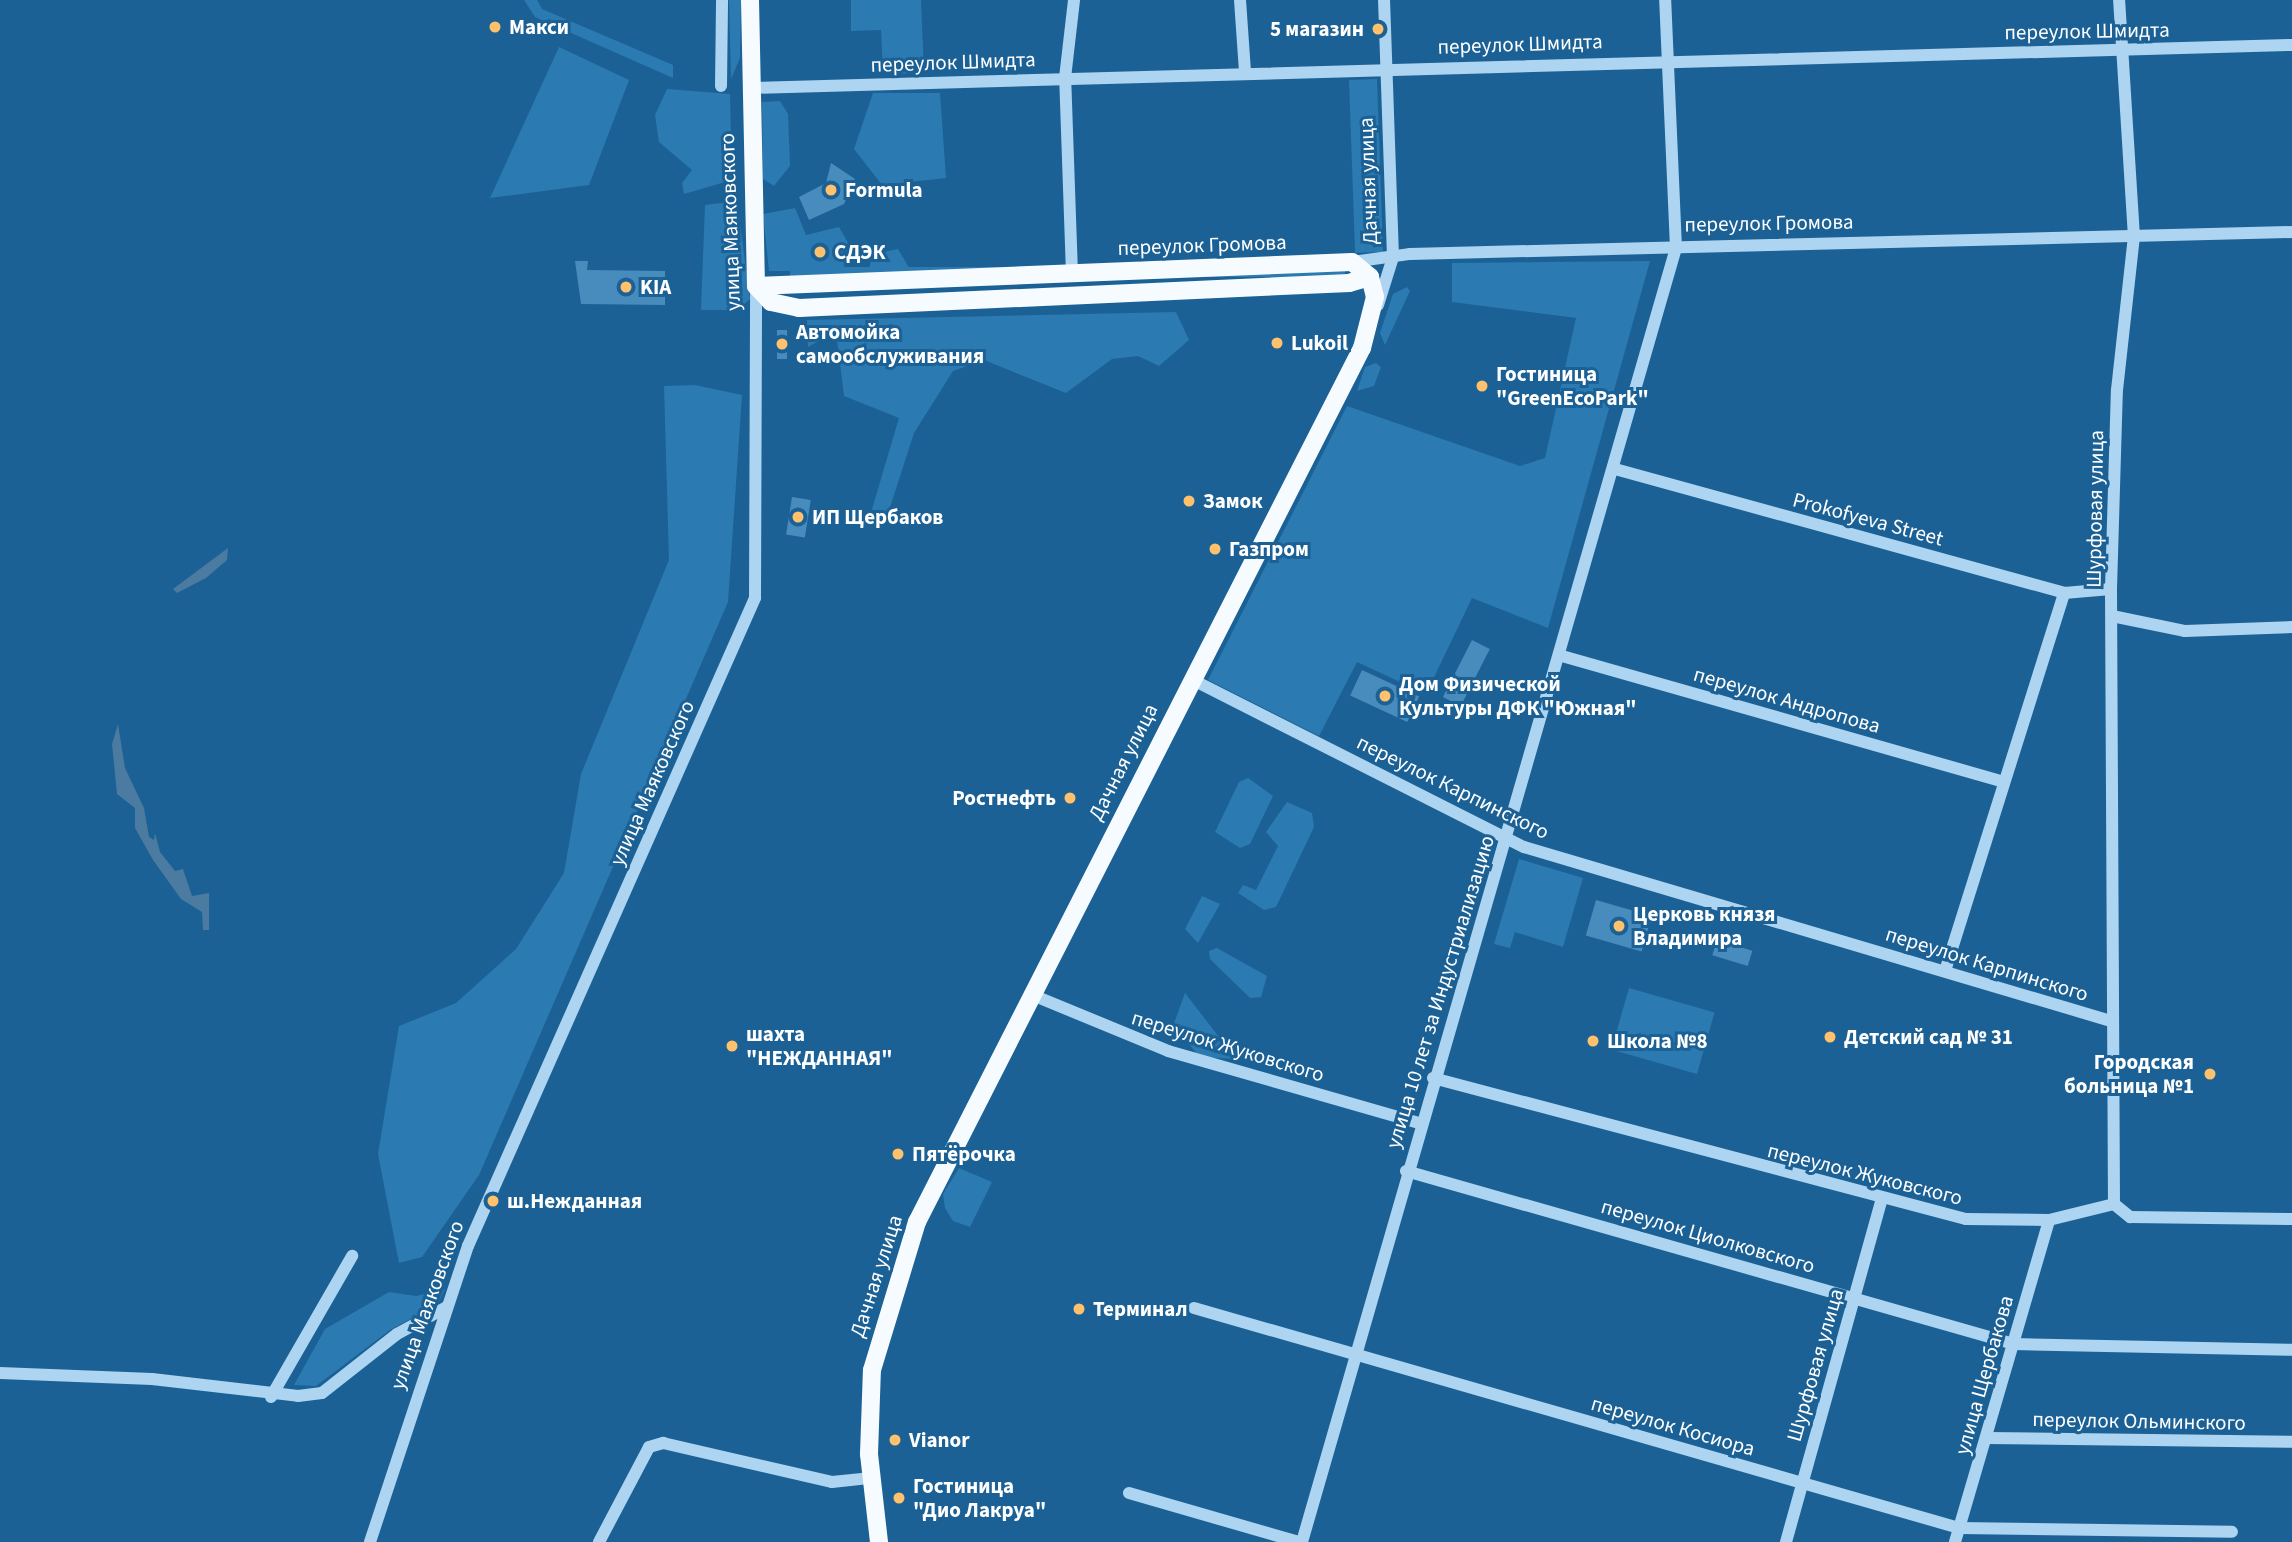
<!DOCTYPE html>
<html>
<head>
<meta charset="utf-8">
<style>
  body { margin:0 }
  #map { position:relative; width:2292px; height:1542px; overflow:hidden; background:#1b6195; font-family:"Source Sans 3",sans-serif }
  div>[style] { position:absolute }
  .green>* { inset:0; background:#2b7ab1; transform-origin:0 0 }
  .water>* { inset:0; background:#4b7ba0 }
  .building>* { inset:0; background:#488cbe; transform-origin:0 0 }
  .minor>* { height:12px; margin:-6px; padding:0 6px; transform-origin:6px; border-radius:6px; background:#add4f0 }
  .major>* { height:18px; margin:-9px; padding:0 9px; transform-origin:9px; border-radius:9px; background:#f6fbff }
  .dots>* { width:19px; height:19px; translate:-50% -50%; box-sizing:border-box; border:4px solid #1b6195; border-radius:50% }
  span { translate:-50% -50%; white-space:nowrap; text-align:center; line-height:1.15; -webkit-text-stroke:6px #1b6195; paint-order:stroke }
  .poi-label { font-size:21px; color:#fff; font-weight:700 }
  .left { translate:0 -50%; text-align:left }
  .right { translate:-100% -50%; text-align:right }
  .street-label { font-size:21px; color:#fff }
</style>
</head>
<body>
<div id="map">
  <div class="green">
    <div style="clip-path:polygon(524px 0,537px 0,542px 9px,673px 65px,673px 78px,535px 17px)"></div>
    <div style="clip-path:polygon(729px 0,741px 0,740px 58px,731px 79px)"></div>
    <div style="clip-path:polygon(851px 0,921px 0,924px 73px,883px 74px,881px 30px,851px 31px)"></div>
    <div style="clip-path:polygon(559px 47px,629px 80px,589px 185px,490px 198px)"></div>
    <div style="left:1377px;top:79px;width:173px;height:28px;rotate:88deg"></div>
    <div style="clip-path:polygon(667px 89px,730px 94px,732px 180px,684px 194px,682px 183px,692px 170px,659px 142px,655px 115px)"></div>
    <div style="clip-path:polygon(873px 93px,940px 93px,946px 178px,882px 185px,854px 149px)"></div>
    <div style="clip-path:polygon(780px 101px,788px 114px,790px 166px,774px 186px,763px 179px,762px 102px)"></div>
    <div style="clip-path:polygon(737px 201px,750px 299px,738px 310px,701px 310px,705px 205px)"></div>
    <div style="clip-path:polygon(795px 208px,806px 235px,839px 227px,854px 253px,841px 271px,769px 271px,763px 214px)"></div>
    <div style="clip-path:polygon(898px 249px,911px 271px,868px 272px,873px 254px)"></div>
    <div style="clip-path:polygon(1650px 261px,1548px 628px,1472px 598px,1426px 694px,1357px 662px,1319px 736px,1208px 680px,1347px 406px,1520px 466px,1545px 458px,1576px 318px,1452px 302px,1452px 263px)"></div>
    <div style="left:1345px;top:267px;width:10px;height:555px;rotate:90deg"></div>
    <div style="clip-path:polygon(1407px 287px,1410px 291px,1385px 345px,1380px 333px,1393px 294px)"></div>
    <div style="clip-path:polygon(1176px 312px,1189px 340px,1159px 366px,1138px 356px,1112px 359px,1066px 393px,984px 360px,953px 371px,914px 433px,884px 526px,872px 509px,899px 418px,844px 396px,836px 331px,808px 347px,807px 320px)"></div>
    <div style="clip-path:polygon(1376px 363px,1381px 367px,1374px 386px,1357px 391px,1365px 367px)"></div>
    <div style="clip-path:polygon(695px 385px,742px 395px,728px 602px,479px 1175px,422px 1257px,399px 1263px,378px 1154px,399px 1026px,456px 1003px,516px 949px,564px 873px,581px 774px,669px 560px,664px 386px)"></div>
    <div style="clip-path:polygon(1248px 778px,1273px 796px,1250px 844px,1240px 848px,1215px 832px,1239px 782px)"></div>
    <div style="clip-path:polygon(1287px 802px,1312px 813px,1314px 827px,1276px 907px,1264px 910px,1238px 893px,1243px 885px,1256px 890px,1278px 846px,1266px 832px)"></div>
    <div style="clip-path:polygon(1519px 859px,1583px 878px,1563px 947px,1515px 932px,1510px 948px,1494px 944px)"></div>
    <div style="clip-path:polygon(1202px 896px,1220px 904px,1198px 943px,1185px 929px)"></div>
    <div style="clip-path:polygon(1217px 948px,1267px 976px,1261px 997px,1250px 998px,1210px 959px,1209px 951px)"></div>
    <div style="left:1629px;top:988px;width:89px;height:64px;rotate:16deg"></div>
    <div style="clip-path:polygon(1185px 993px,1236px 1059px,1200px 1057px,1173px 1026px)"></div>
    <div style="clip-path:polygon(959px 1168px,992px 1182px,970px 1227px,953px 1221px,945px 1208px,943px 1194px)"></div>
    <div style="clip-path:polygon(445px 1289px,438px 1304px,390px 1330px,316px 1386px,294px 1385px,325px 1329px,389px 1292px,416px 1296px)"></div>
  </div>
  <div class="water">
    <div style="clip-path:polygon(228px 548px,227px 560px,206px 578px,177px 593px,173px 589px)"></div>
    <div style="clip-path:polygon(118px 724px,125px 768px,144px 808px,149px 837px,154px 840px,155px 833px,160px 852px,175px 871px,183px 869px,192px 896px,209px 893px,209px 930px,203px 930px,202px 912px,181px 899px,153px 860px,135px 828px,135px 808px,117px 794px,112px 744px)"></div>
  </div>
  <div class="building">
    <div style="clip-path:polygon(831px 163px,855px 179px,844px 204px,809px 220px,799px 197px,826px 183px)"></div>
    <div style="clip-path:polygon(575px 261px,588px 261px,587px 270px,665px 271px,665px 305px,581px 304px)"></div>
    <div style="left:777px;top:330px;width:10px;height:29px"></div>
    <div style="left:792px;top:497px;width:19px;height:38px;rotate:9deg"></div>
    <div style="left:1472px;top:640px;width:20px;height:64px;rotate:27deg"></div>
    <div style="left:1362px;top:670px;width:63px;height:28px;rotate:25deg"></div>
    <div style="left:1596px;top:900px;width:58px;height:37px;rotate:16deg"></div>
    <div style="left:1717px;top:940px;width:37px;height:16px;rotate:17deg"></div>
  </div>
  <div class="minor">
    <div style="left:1240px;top:0;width:72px;rotate:86deg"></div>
    <div style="left:721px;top:86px;width:86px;rotate:-89.3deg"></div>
    <div style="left:749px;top:88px;width:1544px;rotate:-1.6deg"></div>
    <div style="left:1352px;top:262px;width:59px;rotate:-7.9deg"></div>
    <div style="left:1410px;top:254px;width:882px;rotate:-1.43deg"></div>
    <div style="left:1072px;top:274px;width:196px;rotate:-92deg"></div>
    <div style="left:1065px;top:78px;width:79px;rotate:-83.4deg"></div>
    <div style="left:1378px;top:305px;width:50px;rotate:-72.6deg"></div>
    <div style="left:1393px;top:257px;width:257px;rotate:-92deg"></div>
    <div style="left:1615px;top:469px;width:466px;rotate:15.4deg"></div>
    <div style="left:2064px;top:593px;width:47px;rotate:-4.9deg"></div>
    <div style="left:2112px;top:616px;width:75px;rotate:11.6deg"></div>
    <div style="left:2185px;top:631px;width:107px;rotate:-2.1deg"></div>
    <div style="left:1562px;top:656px;width:457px;rotate:15.9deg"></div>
    <div style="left:1191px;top:679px;width:373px;rotate:26.8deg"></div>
    <div style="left:1524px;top:847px;width:612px;rotate:16.51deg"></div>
    <div style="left:1945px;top:971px;width:396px;rotate:-72.5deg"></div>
    <div style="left:1030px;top:994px;width:149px;rotate:22.4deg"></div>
    <div style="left:1168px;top:1051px;width:261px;rotate:16deg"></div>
    <div style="left:1433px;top:1078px;width:551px;rotate:14.82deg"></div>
    <div style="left:1966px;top:1219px;width:83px;rotate:0.7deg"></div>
    <div style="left:2049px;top:1220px;width:67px;rotate:-13.8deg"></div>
    <div style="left:2114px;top:1204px;width:21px;rotate:39deg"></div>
    <div style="left:2130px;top:1217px;width:162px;rotate:0.7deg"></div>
    <div style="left:1406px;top:1171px;width:632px;rotate:15.88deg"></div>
    <div style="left:2014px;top:1344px;width:278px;rotate:1.2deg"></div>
    <div style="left:2114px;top:1204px;width:615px;rotate:-90.28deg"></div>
    <div style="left:2111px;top:589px;width:199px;rotate:-88.3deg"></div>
    <div style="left:2117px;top:390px;width:154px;rotate:-83.7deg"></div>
    <div style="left:2134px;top:237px;width:237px;rotate:-93.6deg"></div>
    <div style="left:1194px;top:1308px;width:796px;rotate:16.04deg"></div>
    <div style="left:1959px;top:1528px;width:273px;rotate:0.8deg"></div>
    <div style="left:0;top:1373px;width:152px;rotate:2.3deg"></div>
    <div style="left:152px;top:1379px;width:147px;rotate:6.6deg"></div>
    <div style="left:298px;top:1396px;width:24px;rotate:-7deg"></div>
    <div style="left:322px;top:1393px;width:95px;rotate:-38.2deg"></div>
    <div style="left:397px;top:1334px;width:57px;rotate:-28.4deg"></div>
    <div style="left:271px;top:1397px;width:163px;rotate:-60.1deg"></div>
    <div style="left:1986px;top:1438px;width:306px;rotate:0.7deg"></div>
    <div style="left:1129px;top:1493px;width:177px;rotate:16.1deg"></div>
    <div style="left:370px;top:1542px;width:312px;rotate:-71.7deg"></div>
    <div style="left:468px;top:1246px;width:709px;rotate:-66.11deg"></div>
    <div style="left:755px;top:598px;width:312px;rotate:-89.8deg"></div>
    <div style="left:599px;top:1542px;width:107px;rotate:-62.2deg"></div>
    <div style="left:649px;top:1447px;width:15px;rotate:-16deg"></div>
    <div style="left:663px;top:1443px;width:173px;rotate:13deg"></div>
    <div style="left:832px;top:1482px;width:30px;rotate:-6deg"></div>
    <div style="left:1302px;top:1542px;width:1347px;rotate:-73.88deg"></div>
    <div style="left:1676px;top:248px;width:248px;rotate:-92.5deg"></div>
    <div style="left:1786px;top:1542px;width:356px;rotate:-74.4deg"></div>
    <div style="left:1955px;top:1542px;width:335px;rotate:-73.7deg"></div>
  </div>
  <div class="major">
    <div style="left:750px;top:0;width:286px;rotate:88.8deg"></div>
    <div style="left:879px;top:1542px;width:89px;rotate:-96.5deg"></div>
    <div style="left:869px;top:1454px;width:84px;rotate:-88deg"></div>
    <div style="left:872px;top:1370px;width:155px;rotate:-73.1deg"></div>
    <div style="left:917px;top:1222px;width:981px;rotate:-63.02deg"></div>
    <div style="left:1362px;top:348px;width:53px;rotate:-75.7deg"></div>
    <div style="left:1375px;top:297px;width:21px;rotate:-104deg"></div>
    <div style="left:1370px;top:277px;width:23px;rotate:-140deg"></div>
    <div style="left:1352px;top:262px;width:596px;rotate:177.69deg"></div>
    <div style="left:756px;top:286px;width:22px;rotate:47deg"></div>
    <div style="left:771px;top:302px;width:29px;rotate:12deg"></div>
    <div style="left:799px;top:308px;width:551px;rotate:-2.6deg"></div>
    <div style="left:1349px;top:283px;width:22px;rotate:-16deg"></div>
  </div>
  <div class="dots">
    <div style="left:495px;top:27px;background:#ffc16c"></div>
    <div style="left:1378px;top:29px;background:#ffc16c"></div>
    <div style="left:831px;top:190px;background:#ffc16c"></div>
    <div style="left:820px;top:252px;background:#ffc16c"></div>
    <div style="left:626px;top:287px;background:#ffc16c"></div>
    <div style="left:1277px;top:343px;background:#ffc16c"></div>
    <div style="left:782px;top:344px;background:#ffc16c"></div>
    <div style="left:1482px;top:386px;background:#ffc16c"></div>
    <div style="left:1189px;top:501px;background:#ffc16c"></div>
    <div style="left:798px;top:517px;background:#ffc16c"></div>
    <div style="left:1215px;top:549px;background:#ffc16c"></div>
    <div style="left:1385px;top:696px;background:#ffc16c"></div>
    <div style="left:1070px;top:798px;background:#ffc16c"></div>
    <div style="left:1619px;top:926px;background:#ffc16c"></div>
    <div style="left:1830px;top:1037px;background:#ffc16c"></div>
    <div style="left:1593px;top:1041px;background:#ffc16c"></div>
    <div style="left:732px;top:1046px;background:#ffc16c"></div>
    <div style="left:2210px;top:1074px;background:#ffc16c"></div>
    <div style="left:898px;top:1154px;background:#ffc16c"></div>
    <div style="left:493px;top:1201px;background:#ffc16c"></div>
    <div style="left:1079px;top:1309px;background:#ffc16c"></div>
    <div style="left:895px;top:1440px;background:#ffc16c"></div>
    <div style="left:899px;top:1498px;background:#ffc16c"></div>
  </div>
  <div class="poi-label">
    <span class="left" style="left:509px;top:27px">Макси</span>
    <span class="right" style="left:1364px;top:29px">5 магазин</span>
    <span class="left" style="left:845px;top:190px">Formula</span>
    <span class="left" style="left:834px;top:252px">СДЭК</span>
    <span class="left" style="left:640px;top:287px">KIA</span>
    <span class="left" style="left:796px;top:344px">Автомойка<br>самообслуживания</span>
    <span class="left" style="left:1291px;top:343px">Lukoil</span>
    <span class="left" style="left:1496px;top:386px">Гостиница<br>"GreenEcoPark"</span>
    <span class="left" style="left:1203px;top:501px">Замок</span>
    <span class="left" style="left:812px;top:517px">ИП Щербаков</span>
    <span class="left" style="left:1229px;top:549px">Газпром</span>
    <span class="left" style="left:1399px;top:696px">Дом Физической<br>Культуры ДФК "Южная"</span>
    <span class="right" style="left:1056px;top:798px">Ростнефть</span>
    <span class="left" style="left:1633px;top:926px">Церковь князя<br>Владимира</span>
    <span class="left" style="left:746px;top:1046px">шахта<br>"НЕЖДАННАЯ"</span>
    <span class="left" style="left:1844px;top:1037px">Детский сад № 31</span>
    <span class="left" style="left:1607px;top:1041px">Школа №8</span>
    <span class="right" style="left:2194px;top:1074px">Городская<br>больница №1</span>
    <span class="left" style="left:912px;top:1154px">Пятёрочка</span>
    <span class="left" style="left:507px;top:1201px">ш.Нежданная</span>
    <span class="left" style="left:1093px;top:1309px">Терминал</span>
    <span class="left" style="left:909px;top:1440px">Vianor</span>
    <span class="left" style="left:913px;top:1498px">Гостиница<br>"Дио Лакруа"</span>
  </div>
  <div class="street-label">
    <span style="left:2087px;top:31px;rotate:-1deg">переулок Шмидта</span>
    <span style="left:1520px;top:44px;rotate:-2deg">переулок Шмидта</span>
    <span style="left:953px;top:62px;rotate:-2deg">переулок Шмидта</span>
    <span style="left:1368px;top:181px;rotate:-92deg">Дачная улица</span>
    <span style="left:730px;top:222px;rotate:-92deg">улица Маяковского</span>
    <span style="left:1769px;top:223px;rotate:-1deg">переулок Громова</span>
    <span style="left:1202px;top:245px;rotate:-2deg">переулок Громова</span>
    <span style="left:2095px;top:509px;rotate:-89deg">Шурфовая улица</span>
    <span style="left:1868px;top:519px;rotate:15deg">Prokofyeva Street</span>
    <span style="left:1787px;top:700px;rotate:16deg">переулок Андропова</span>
    <span style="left:1123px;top:762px;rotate:-63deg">Дачная улица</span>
    <span style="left:652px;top:783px;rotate:-66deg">улица Маяковского</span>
    <span style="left:1453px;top:787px;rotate:26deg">переулок Карпинского</span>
    <span style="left:1987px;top:964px;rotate:17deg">переулок Карпинского</span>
    <span style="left:1440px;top:992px;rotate:-73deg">улица 10 лет за Индустриализацию</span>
    <span style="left:1228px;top:1046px;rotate:17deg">переулок Жуковского</span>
    <span style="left:1865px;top:1174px;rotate:14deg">переулок Жуковского</span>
    <span style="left:1708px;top:1236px;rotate:16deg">переулок Циолковского</span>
    <span style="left:876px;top:1276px;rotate:-72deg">Дачная улица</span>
    <span style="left:427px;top:1305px;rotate:-70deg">улица Маяковского</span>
    <span style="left:1815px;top:1365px;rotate:-74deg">Шурфовая улица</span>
    <span style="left:1984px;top:1375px;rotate:-74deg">улица Щербакова</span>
    <span style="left:2139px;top:1421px;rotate:1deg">переулок Ольминского</span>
    <span style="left:1673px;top:1426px;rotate:16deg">переулок Косиора</span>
  </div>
</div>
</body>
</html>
